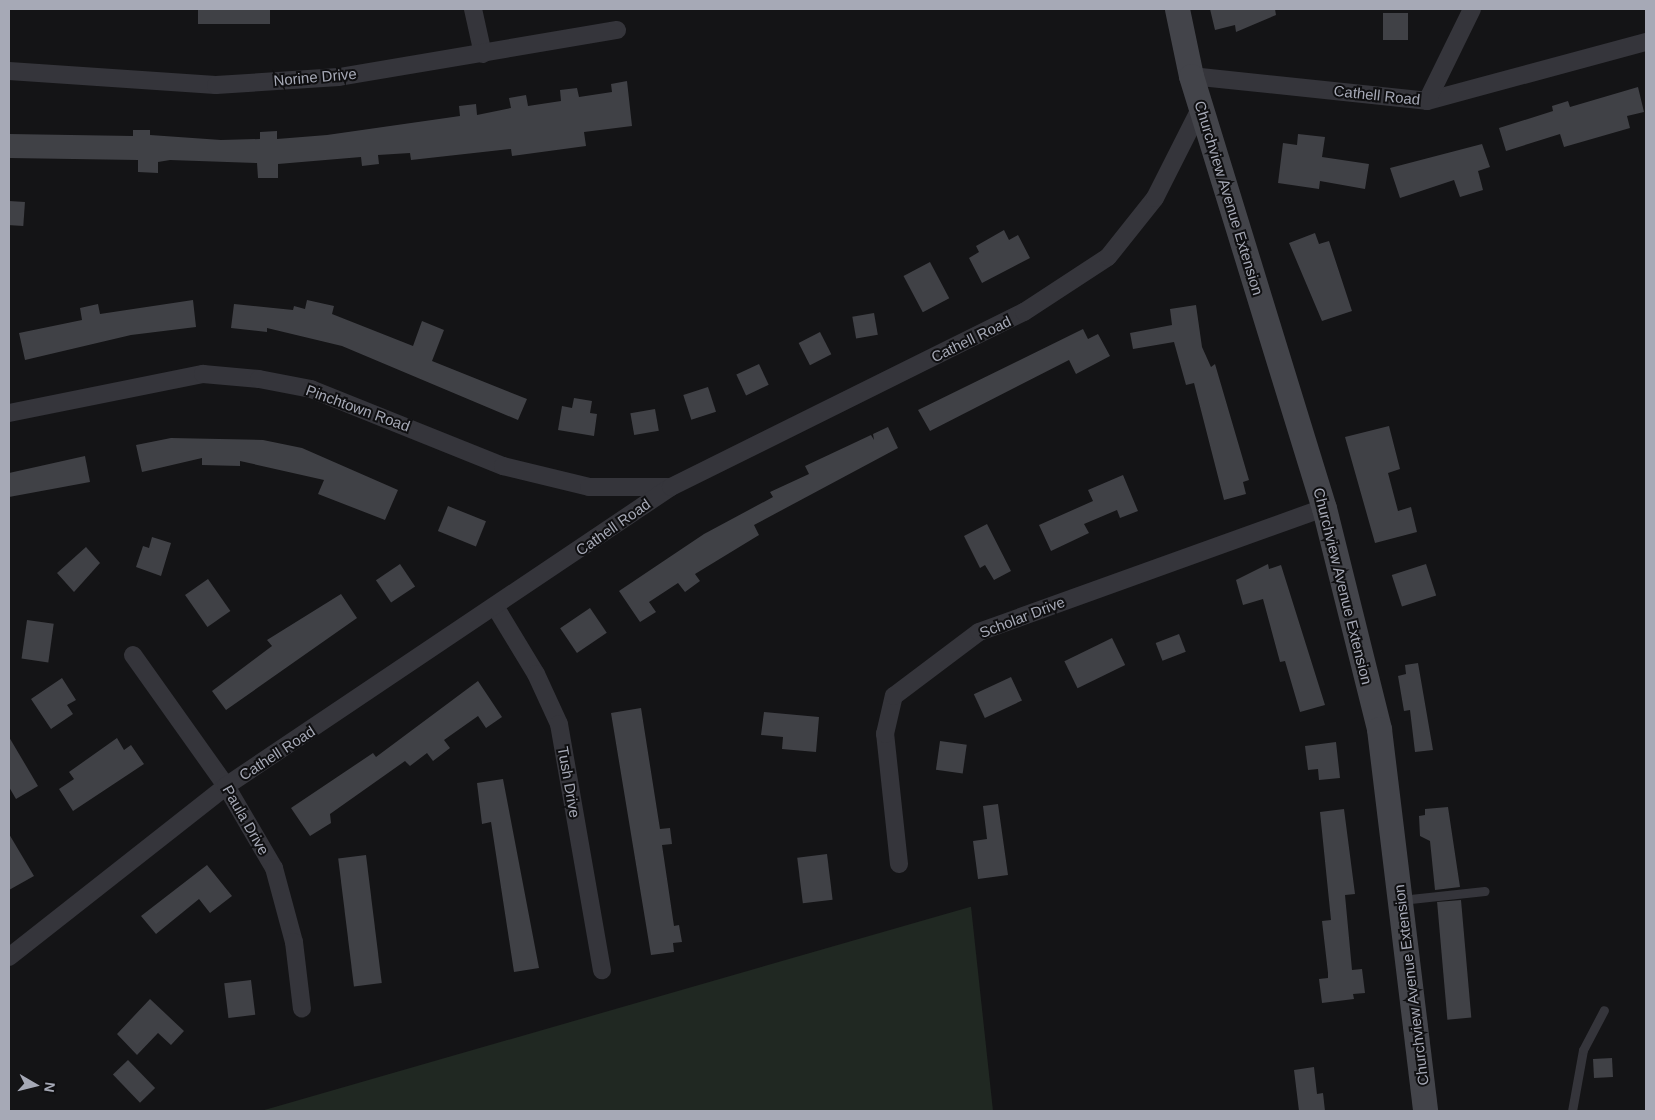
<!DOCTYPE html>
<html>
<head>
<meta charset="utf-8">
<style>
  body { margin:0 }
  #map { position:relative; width:1655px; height:1120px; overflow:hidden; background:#141416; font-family:Arial,sans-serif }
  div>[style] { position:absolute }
  .green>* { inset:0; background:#202822 }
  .building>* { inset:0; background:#404146; transform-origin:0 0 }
  .lane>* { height:9px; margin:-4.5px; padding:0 4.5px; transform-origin:4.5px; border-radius:4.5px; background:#35353b }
  .street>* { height:18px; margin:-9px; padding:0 9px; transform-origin:9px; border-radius:9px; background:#35353b }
  .secondary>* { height:25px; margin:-12.5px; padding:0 12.5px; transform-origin:12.5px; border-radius:12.5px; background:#43444a }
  span { translate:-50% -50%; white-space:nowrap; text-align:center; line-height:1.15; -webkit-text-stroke:4px #0f0f11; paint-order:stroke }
  .street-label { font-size:15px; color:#a6a9b6 }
  .frame { position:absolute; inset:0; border:10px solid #a6a9b6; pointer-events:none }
  .north { position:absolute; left:10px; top:1060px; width:50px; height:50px; -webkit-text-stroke:4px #0f0f11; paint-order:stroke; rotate:98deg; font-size:14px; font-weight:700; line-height:20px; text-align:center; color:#a6a9b6 }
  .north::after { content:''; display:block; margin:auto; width:18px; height:22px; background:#a6a9b6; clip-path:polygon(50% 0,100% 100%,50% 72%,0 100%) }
</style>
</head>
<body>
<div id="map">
  <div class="green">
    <div style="clip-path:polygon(971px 907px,993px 1111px,261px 1111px,970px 907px)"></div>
  </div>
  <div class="building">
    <div style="left:198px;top:9px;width:72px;height:15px"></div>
    <div style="clip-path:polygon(1210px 9px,1275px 9px,1276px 15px,1236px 32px,1235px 25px,1215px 30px)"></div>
    <div style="left:1383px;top:13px;width:25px;height:27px"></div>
    <div style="clip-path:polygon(627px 81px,632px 126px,584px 132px,586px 146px,512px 156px,511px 149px,411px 160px,410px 153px,378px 155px,379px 164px,362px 166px,361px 157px,278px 164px,278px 178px,258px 178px,257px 163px,170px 160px,158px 162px,158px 173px,138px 172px,138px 160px,9px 158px,9px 134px,133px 136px,133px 130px,150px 130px,150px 135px,221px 140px,260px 139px,260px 132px,277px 131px,277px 139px,327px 135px,460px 116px,459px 106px,476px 104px,477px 115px,511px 108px,509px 98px,526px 95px,528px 106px,561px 101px,560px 90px,577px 88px,579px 97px,612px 92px,611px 84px)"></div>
    <div style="clip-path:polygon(1638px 87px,1644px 112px,1627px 116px,1630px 128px,1564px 147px,1560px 134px,1506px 151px,1499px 128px,1553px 111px,1552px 106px,1568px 101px,1570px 107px)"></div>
    <div style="clip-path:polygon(1298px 134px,1325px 137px,1322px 157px,1369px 164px,1365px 189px,1320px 181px,1319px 189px,1278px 183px,1283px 143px,1297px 145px)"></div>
    <div style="clip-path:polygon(1482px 144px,1490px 167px,1478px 171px,1483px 190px,1460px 197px,1454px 180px,1400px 198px,1390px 168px)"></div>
    <div style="left:9px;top:201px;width:16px;height:24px;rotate:4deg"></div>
    <div style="clip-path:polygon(1004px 230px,1009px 240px,1018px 235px,1030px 258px,982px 283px,969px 258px,979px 252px,976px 246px)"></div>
    <div style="clip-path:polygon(1315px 233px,1319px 244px,1329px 241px,1352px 311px,1322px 321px,1289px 243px)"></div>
    <div style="left:930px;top:262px;width:41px;height:30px;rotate:62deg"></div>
    <div style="clip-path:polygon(193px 300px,196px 327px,131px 335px,25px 360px,19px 333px,82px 320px,80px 308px,98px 304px,100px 314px)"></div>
    <div style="clip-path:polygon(307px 300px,334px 306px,332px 314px,413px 346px,422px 321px,444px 330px,432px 361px,527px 399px,518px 420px,342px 346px,267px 328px,267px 332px,231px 328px,234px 304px,293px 310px,294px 306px,305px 309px)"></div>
    <div style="clip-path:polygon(1196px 305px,1202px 347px,1211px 367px,1215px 364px,1249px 480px,1243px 482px,1246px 494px,1224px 500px,1194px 383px,1186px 385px,1174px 342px,1133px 349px,1130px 333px,1172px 325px,1170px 309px)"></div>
    <div style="left:874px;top:313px;width:22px;height:22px;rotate:80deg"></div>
    <div style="clip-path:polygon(1083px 329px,1088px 339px,1098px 334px,1110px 356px,1076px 374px,1069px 360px,930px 431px,918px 410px)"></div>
    <div style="left:820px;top:332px;width:25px;height:24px;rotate:63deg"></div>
    <div style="left:759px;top:364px;width:23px;height:25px;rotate:65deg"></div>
    <div style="left:708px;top:387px;width:26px;height:26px;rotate:72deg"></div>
    <div style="clip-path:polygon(574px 398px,592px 401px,590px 413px,597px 414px,594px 436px,558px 430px,562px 406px,572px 408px)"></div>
    <div style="left:655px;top:409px;width:22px;height:25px;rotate:80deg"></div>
    <div style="clip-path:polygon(1389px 426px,1400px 469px,1388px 473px,1398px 511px,1411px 507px,1417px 532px,1375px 543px,1345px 437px)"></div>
    <div style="clip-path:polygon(888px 427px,898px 448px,754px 525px,759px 535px,695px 574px,700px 581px,685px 592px,678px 583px,649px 602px,656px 612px,640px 622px,619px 591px,704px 534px,773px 497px,770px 492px,809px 474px,805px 466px,871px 435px,874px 440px,873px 434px)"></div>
    <div style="clip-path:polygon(171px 438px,263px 440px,302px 448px,398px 490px,385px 520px,318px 494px,324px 480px,240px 461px,240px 466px,202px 465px,202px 458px,142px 472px,136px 445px)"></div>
    <div style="clip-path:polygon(85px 456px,90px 482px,9px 497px,9px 473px)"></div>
    <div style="clip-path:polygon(1123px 475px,1138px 511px,1120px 518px,1117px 510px,1084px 524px,1089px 533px,1051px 551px,1039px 525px,1093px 501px,1088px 490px)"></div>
    <div style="left:448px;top:506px;width:41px;height:27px;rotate:22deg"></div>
    <div style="clip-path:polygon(987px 524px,1011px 571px,994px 580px,985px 565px,980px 568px,964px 536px)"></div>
    <div style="clip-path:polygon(152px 537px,171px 543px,161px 576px,136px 567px,143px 546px,149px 548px)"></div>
    <div style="clip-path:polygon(86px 547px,100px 563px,74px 592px,57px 573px)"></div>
    <div style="left:400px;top:564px;width:27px;height:29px;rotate:56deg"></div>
    <div style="clip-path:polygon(1268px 564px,1269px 569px,1281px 565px,1325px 705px,1300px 712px,1285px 661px,1280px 662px,1263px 599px,1243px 605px,1236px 580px)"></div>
    <div style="left:1426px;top:564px;width:33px;height:36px;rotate:72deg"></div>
    <div style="left:208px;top:579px;width:39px;height:28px;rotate:55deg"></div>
    <div style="clip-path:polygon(341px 594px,357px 618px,226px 710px,212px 691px,272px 646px,267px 640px)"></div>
    <div style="left:590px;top:608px;width:30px;height:36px;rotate:56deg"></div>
    <div style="left:27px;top:620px;width:27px;height:39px;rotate:8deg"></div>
    <div style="left:1179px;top:634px;width:19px;height:25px;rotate:69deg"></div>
    <div style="left:1112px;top:638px;width:30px;height:53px;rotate:64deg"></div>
    <div style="clip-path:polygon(1418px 663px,1433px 750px,1415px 752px,1410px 710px,1404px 711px,1398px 676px,1406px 674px,1405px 665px)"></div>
    <div style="left:1011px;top:677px;width:26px;height:41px;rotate:65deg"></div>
    <div style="clip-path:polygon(62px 678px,76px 700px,67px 705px,73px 714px,51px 729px,31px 699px)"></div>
    <div style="clip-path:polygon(478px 681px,502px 717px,486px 728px,478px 716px,444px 740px,450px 748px,433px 761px,427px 753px,410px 766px,405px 761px,330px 814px,331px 823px,310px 836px,291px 808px,373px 753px,376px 757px)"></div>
    <div style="clip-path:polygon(641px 708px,660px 829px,670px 828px,672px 844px,662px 845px,674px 926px,679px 925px,682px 942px,673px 943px,674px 952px,651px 955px,611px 713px)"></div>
    <div style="clip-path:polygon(764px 712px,819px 717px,816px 752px,782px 749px,783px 737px,761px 735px)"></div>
    <div style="clip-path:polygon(9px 737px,38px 786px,16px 799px,9px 787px)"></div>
    <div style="clip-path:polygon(117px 738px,124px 750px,131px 745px,144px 764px,73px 811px,59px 789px,74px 779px,69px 772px)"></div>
    <div style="left:940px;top:741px;width:27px;height:29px;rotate:8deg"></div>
    <div style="clip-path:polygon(1336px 742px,1340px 778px,1319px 780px,1318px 769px,1308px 770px,1305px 746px)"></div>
    <div style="clip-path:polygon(503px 779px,539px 968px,514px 972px,491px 822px,482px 824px,477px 783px)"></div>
    <div style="clip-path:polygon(998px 804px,1008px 875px,978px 879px,973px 841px,987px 839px,983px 806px)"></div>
    <div style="clip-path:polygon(1448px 807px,1460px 887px,1435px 890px,1430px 841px,1420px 836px,1419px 816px,1425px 815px,1425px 809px)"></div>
    <div style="clip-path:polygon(1344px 809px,1355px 894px,1345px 895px,1352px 970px,1362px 969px,1365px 993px,1353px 994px,1354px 999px,1322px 1003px,1319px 979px,1328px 978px,1328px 973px,1322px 921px,1331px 920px,1320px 812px)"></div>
    <div style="clip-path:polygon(9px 834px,34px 876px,9px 890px)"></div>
    <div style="left:827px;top:854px;width:46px;height:30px;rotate:83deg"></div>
    <div style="left:366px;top:855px;width:129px;height:28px;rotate:83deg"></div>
    <div style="clip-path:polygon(207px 865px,232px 896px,210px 913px,199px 899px,156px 934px,141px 916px)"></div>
    <div style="left:1461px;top:900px;width:118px;height:24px;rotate:85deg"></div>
    <div style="left:251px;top:980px;width:35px;height:27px;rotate:83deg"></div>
    <div style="clip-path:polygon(150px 999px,184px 1031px,171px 1045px,158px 1033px,137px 1055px,117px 1034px)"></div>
    <div style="left:1612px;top:1058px;width:19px;height:19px;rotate:87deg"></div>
    <div style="left:128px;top:1060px;width:39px;height:21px;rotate:46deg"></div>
    <div style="clip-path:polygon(1314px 1067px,1317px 1094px,1323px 1093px,1325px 1111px,1299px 1111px,1294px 1070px)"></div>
  </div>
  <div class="lane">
    <div style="left:1401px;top:900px;width:84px;rotate:-6.1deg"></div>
    <div style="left:1572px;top:1111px;width:62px;rotate:-79.8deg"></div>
    <div style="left:1583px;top:1050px;width:45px;rotate:-62.3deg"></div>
  </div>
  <div class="street">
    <div style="left:473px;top:9px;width:46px;rotate:77.5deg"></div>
    <div style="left:9px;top:71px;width:207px;rotate:3.9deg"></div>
    <div style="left:216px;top:85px;width:123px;rotate:-3.7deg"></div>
    <div style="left:339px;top:77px;width:282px;rotate:-9.6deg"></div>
    <div style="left:1191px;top:76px;width:237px;rotate:6deg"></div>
    <div style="left:1427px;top:101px;width:227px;rotate:-15.1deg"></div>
    <div style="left:1427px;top:101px;width:102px;rotate:-63.9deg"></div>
    <div style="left:9px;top:413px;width:198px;rotate:-11.4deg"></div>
    <div style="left:203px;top:374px;width:56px;rotate:5.1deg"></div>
    <div style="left:259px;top:379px;width:53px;rotate:10.9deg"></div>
    <div style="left:311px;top:389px;width:207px;rotate:21.9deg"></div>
    <div style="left:503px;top:466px;width:89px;rotate:13.7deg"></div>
    <div style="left:589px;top:487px;width:82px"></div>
    <div style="left:496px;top:608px;width:77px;rotate:58.8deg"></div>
    <div style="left:536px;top:674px;width:55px;rotate:65.3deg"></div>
    <div style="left:559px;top:724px;width:250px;rotate:80.1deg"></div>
    <div style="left:133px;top:655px;width:161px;rotate:54.6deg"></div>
    <div style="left:226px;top:786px;width:95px;rotate:59.7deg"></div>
    <div style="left:274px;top:868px;width:77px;rotate:74.9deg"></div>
    <div style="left:294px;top:942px;width:67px;rotate:83.2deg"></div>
    <div style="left:899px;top:864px;width:131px;rotate:-96.1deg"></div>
    <div style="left:885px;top:734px;width:39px;rotate:-77deg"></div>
    <div style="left:894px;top:696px;width:106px;rotate:-37deg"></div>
    <div style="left:979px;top:632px;width:367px;rotate:-19.8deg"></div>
    <div style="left:9px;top:957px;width:276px;rotate:-38.2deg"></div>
    <div style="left:226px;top:786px;width:536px;rotate:-33.9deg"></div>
    <div style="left:671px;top:487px;width:394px;rotate:-26.4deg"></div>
    <div style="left:1024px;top:312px;width:100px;rotate:-33.2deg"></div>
    <div style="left:1108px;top:257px;width:75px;rotate:-51.5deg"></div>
    <div style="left:1155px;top:198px;width:102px;rotate:-63.2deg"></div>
  </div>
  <div class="secondary">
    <div style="left:1177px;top:9px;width:68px;rotate:78.2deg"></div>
    <div style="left:1191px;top:76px;width:452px;rotate:72.9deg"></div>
    <div style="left:1324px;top:508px;width:228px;rotate:76deg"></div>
    <div style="left:1379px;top:729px;width:385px;rotate:83.1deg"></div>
  </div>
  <div class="street-label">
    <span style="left:315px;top:77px;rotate:-5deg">Norine Drive</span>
    <span style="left:1377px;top:95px;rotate:6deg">Cathell Road</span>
    <span style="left:1229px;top:198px;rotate:73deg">Churchview Avenue Extension</span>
    <span style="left:971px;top:339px;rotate:-26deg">Cathell Road</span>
    <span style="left:358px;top:408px;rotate:20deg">Pinchtown Road</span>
    <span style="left:613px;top:527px;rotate:-35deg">Cathell Road</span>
    <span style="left:1343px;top:586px;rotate:76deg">Churchview Avenue Extension</span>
    <span style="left:1022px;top:617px;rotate:-21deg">Scholar Drive</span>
    <span style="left:277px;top:753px;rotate:-33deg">Cathell Road</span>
    <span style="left:569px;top:782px;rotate:80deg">Tush Drive</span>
    <span style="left:246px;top:820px;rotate:60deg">Paula Drive</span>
    <span style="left:1411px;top:985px;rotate:-97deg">Churchview Avenue Extension</span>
  </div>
  <div class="frame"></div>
  <div class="north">N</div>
</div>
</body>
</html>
